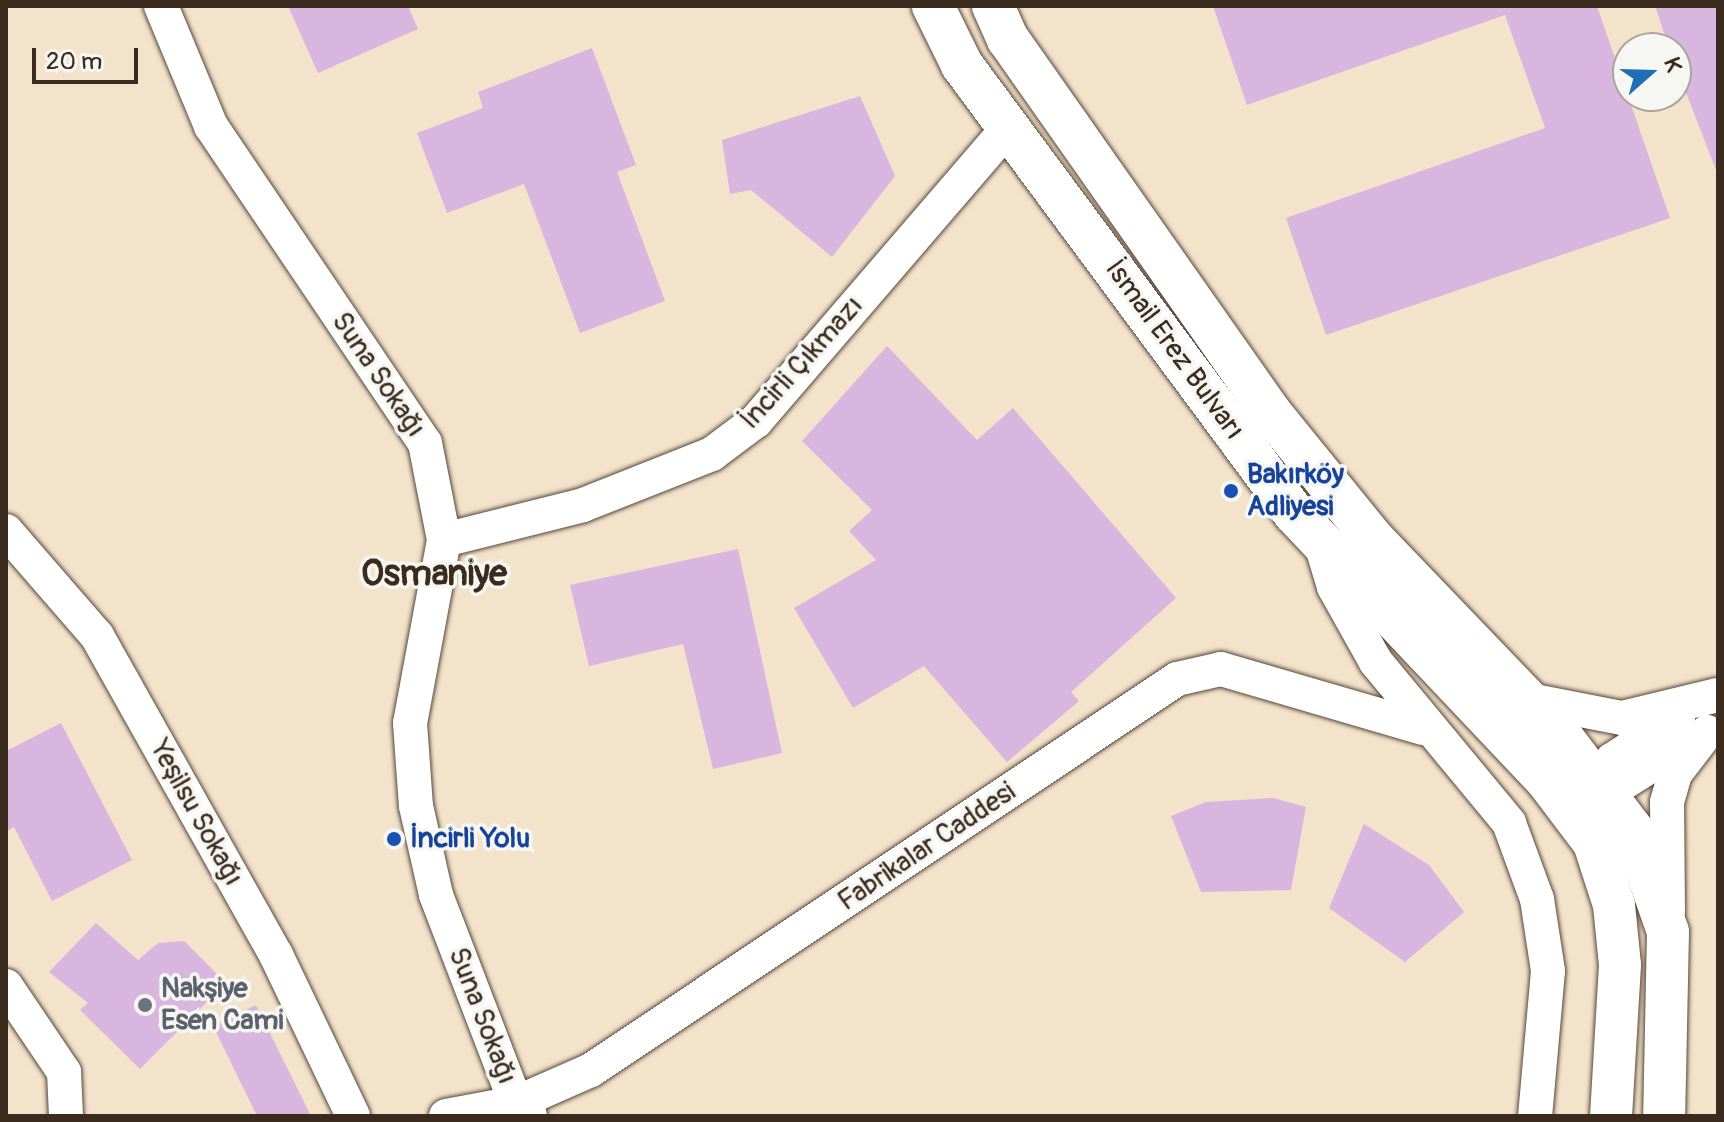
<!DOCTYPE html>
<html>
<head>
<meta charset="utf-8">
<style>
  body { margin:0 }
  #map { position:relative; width:1724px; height:1122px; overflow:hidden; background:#f3e3cb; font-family:Pangolin,sans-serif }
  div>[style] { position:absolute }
  .building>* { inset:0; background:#d9b6df }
  .roads { filter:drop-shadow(0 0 2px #574638) drop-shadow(0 0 2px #574638) }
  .minor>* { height:34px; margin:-17px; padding:0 17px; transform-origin:17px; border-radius:17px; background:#fff }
  .tertiary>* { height:42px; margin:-21px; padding:0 21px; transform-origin:21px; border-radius:21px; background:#fff }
  .dots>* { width:22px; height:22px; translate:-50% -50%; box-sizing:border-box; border:4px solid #f6f6f2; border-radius:50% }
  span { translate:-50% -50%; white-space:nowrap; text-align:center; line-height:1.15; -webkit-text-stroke:7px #f6f6f2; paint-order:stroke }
  .street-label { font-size:28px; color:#3b2a1e }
  .transit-label { font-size:28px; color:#164399; font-weight:700 }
  .left { translate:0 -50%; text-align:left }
  .worship-label { font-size:28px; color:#5b616d; font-weight:700 }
  .district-label { font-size:36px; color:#3b2a1e; font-weight:700 }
  .frame { position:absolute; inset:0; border:8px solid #3b2a1e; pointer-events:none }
  .north { position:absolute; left:1612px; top:32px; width:80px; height:80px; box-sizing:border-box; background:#f6f6f2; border:2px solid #aba49d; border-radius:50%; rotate:70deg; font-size:22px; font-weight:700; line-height:32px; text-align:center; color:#3b2a1e }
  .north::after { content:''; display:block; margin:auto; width:28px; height:36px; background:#1f6fb2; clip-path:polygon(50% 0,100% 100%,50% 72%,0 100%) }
  .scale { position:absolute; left:32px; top:48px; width:106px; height:36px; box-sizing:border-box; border:4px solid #3b2a1e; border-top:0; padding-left:10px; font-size:24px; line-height:28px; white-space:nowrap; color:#3b2a1e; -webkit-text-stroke:6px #f6f6f2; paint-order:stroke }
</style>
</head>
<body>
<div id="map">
  <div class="building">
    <div style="clip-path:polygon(288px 6px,408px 6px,418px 29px,318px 73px)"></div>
    <div style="clip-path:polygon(1213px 6px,1597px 6px,1670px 218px,1326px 335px,1286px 218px,1545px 128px,1505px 15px,1247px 105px)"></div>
    <div style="clip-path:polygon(1655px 6px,1718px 6px,1718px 175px,1676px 67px,1676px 48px,1669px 48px)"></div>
    <div style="clip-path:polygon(592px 48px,636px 165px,617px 172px,665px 301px,580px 333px,524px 184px,447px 213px,417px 133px,483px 108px,478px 92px)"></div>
    <div style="clip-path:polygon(860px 96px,895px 176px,832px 257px,751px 190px,730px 194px,722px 140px)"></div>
    <div style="clip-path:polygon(887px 346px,977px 440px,1013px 408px,1176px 598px,1071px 692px,1079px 701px,1007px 762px,924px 666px,853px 708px,794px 608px,876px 560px,849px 531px,872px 510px,802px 441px)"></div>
    <div style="clip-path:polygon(738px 549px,782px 753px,713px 769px,683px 644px,589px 666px,570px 585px)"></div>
    <div style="clip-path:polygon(61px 723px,132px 860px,52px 901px,14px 827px,6px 832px,6px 751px)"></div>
    <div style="clip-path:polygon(1273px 798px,1306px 807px,1291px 890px,1201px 892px,1171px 816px,1206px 802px)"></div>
    <div style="clip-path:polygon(1364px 824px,1429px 865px,1464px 912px,1405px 962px,1329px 908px)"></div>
    <div style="clip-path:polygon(96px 923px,138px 960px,158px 943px,184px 941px,217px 974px,210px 999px,140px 1069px,80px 1010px,88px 1003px,49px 972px)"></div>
    <div style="clip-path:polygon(256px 1005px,311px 1116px,257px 1116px,213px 1026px)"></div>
  </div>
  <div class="roads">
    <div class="minor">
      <div style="left:161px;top:6px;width:130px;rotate:67.4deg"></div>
      <div style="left:211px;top:126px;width:382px;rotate:56deg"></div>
      <div style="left:425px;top:443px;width:99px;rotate:78.9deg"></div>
      <div style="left:444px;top:540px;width:186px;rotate:100.5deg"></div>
      <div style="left:410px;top:723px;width:83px;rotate:85.9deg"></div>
      <div style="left:416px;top:806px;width:91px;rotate:77.3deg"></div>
      <div style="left:436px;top:895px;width:223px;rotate:69deg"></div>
      <div style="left:6px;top:531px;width:139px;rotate:49.1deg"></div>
      <div style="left:97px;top:636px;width:366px;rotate:60.7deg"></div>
      <div style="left:276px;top:955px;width:178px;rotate:64.4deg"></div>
      <div style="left:444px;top:540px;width:143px;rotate:-14.1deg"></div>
      <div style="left:583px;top:505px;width:139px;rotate:-21.6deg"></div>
      <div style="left:712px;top:454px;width:55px;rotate:-36.9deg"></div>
      <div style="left:756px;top:421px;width:388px;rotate:-49.3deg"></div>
      <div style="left:1322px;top:547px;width:42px;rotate:73.3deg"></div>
      <div style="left:1334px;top:587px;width:86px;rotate:60.8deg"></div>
      <div style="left:1376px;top:662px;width:209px;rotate:50.4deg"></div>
      <div style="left:1509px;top:823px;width:81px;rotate:69.8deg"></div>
      <div style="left:1537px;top:899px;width:73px;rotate:81.3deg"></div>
      <div style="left:1548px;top:971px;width:146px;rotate:95.1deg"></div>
      <div style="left:1529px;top:700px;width:95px;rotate:11deg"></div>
      <div style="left:1622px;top:718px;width:99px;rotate:-13.5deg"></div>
      <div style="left:1606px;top:792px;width:33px;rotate:-79deg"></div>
      <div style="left:1612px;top:760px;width:79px;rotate:-33.1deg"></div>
      <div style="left:1585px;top:807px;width:128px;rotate:-32.2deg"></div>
      <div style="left:1668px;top:912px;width:110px;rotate:-90.5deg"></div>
      <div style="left:1667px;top:802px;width:29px;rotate:-74deg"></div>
      <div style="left:1675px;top:774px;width:53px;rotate:-52.7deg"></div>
      <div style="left:6px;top:986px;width:104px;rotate:56deg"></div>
      <div style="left:64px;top:1072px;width:44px;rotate:87.4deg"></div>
      <div style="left:446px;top:1116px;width:71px;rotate:-10.5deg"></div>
      <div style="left:516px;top:1103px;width:82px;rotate:-23.7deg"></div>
      <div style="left:591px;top:1070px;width:704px;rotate:-33.71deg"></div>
      <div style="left:1177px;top:679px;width:45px;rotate:-12.8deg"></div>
      <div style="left:1221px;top:669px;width:210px;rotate:16.3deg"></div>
    </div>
    <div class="tertiary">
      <div style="left:933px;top:6px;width:66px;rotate:63.8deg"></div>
      <div style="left:962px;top:65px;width:558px;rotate:53.46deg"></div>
      <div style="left:1294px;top:513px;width:365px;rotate:46.6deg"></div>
      <div style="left:1545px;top:778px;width:81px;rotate:53deg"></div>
      <div style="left:1594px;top:843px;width:65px;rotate:72.1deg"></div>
      <div style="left:1614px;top:905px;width:60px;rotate:84.3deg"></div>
      <div style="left:1620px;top:965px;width:151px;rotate:93.4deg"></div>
      <div style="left:993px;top:6px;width:36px;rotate:66deg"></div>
      <div style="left:1008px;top:39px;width:456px;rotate:54.9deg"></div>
      <div style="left:1270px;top:412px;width:166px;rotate:50.9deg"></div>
      <div style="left:1375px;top:541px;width:266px;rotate:46.2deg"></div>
      <div style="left:1559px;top:733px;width:121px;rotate:52.8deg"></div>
      <div style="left:1632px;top:829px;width:109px;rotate:70.7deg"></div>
      <div style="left:1668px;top:932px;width:184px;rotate:91.2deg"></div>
      <div style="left:516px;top:1103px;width:16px;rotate:52deg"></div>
    </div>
  </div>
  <div class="dots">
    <div style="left:1231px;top:491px;background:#1a4fb4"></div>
    <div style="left:394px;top:839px;background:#1a4fb4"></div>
    <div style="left:145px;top:1005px;background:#6b7280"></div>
  </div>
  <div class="street-label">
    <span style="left:1174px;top:350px;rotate:54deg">İsmail Erez Bulvarı</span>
    <span style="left:802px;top:363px;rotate:-48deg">İncirli Çıkmazı</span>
    <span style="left:378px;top:375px;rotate:56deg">Suna Sokağı</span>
    <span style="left:196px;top:813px;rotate:61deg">Yeşilsu Sokağı</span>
    <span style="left:927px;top:847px;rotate:-34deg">Fabrikalar Caddesi</span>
    <span style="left:482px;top:1016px;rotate:69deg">Suna Sokağı</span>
  </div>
  <div class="transit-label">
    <span class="left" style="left:1247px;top:491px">Bakırköy<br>Adliyesi</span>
    <span class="left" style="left:410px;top:839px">İncirli Yolu</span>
  </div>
  <div class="worship-label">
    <span class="left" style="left:161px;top:1005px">Nakşiye<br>Esen Cami</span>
  </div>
  <div class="district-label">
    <span style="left:434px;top:574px">Osmaniye</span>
  </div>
  <div class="frame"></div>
  <div class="north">K</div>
  <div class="scale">20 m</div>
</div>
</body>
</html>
